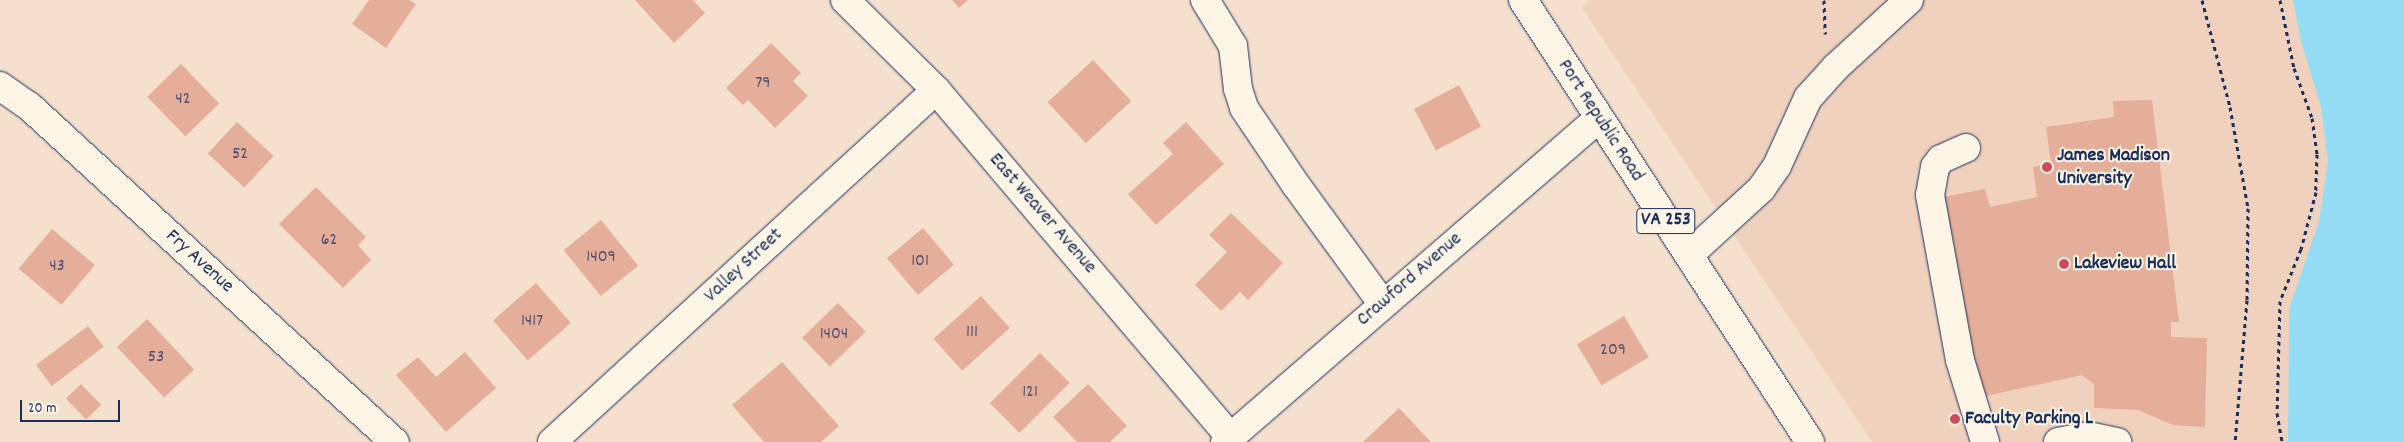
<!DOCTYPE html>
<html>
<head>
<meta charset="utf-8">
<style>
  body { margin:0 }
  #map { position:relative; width:2404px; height:442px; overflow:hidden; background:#f5e0ce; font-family:Dekko,sans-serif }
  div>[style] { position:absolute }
  .built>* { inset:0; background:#f0d1be }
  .water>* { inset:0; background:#94ddf5 }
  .building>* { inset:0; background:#e4ae9a; transform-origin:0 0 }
  .path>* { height:3px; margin-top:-1.5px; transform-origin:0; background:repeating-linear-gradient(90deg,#1b2f5e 0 4px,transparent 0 8px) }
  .roads { filter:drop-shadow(0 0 1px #1b2f5e) drop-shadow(0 0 1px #1b2f5e) }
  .minor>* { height:28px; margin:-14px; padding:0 14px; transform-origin:14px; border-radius:14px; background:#fcf5e5 }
  .major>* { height:28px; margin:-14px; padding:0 14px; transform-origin:14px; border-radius:14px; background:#fcf5e5 }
  .dots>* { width:14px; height:14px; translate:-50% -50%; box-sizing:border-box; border:2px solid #fcf5e5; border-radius:50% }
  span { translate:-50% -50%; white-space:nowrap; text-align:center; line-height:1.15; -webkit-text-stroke:4px #fcf5e5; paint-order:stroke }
  .number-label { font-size:18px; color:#4d4f6d }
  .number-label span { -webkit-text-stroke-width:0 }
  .shield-label span { padding:1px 4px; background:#fcf5e5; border:1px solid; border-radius:4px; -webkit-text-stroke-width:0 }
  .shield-label { font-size:19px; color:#1b2f5e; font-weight:700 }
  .street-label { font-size:20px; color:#1b2f5e }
  .poi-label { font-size:20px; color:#1b2f5e; font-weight:700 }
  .left { translate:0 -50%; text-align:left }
  .scale { position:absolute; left:20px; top:400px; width:100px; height:22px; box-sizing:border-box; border:2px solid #1b2f5e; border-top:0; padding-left:6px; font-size:15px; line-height:18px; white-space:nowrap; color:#1b2f5e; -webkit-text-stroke:4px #fcf5e5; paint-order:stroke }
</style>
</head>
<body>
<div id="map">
  <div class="built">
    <div style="clip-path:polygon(1589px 0,2404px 0,2404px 442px,1872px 442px,1582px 8px)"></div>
  </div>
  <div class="water">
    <div style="clip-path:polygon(2293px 0,2404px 0,2404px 442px,2288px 442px,2289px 309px,2319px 221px,2328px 162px,2321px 107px,2301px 41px)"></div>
  </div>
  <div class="building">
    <div style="clip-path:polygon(369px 0,409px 0,416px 4px,386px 48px,352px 24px)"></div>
    <div style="clip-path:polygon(635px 0,693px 0,705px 13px,674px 43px)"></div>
    <div style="clip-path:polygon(952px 0,968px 0,959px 8px)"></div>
    <div style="clip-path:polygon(771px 43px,801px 73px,793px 81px,808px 96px,775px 128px,748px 100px,743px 105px,726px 88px)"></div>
    <div style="left:1093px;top:60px;width:56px;height:62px;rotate:47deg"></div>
    <div style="left:181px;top:64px;width:55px;height:47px;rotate:46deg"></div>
    <div style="left:1459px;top:85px;width:47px;height:51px;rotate:62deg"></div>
    <div style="clip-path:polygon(2152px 100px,2179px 322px,2171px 322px,2171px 337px,2207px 338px,2205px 427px,2173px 425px,2138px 410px,2094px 408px,2094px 384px,2082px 375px,1981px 397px,1943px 197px,1985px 189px,1990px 207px,2037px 197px,2033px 167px,2051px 163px,2046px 127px,2114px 117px,2113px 101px)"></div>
    <div style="left:237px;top:122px;width:50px;height:43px;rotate:43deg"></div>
    <div style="clip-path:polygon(1186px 122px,1224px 164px,1156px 225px,1128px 194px,1173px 154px,1163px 143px)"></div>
    <div style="clip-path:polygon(316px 187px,366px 237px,358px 245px,371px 260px,343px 288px,279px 224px)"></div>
    <div style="clip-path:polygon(1231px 213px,1283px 263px,1248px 300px,1240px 292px,1221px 311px,1195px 285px,1227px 252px,1209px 235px)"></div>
    <div style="left:601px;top:220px;width:59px;height:48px;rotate:51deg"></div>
    <div style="left:923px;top:228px;width:48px;height:47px;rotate:50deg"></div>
    <div style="left:52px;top:229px;width:56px;height:52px;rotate:40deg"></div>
    <div style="left:536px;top:283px;width:53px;height:57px;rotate:49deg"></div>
    <div style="left:981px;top:296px;width:43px;height:64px;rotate:48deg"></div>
    <div style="left:838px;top:303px;width:40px;height:50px;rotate:46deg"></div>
    <div style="left:1624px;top:316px;width:48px;height:55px;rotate:59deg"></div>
    <div style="left:147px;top:319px;width:69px;height:41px;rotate:47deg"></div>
    <div style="left:88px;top:326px;width:26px;height:65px;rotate:53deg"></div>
    <div style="clip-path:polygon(465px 352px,496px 388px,446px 432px,396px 375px,418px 357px,436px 377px)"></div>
    <div style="left:1040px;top:353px;width:42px;height:71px;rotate:45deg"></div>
    <div style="clip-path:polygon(782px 362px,839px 426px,821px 442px,764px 442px,732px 405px)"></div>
    <div style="left:81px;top:384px;width:29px;height:21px;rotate:46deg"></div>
    <div style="clip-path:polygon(1088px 384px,1127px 426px,1110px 442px,1077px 442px,1053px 417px)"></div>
    <div style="clip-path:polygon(1399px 408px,1431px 442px,1363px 442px)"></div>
  </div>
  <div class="path">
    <div style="left:1824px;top:0;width:34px;rotate:88deg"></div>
    <div style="left:2202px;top:0;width:111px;rotate:75.3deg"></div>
    <div style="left:2230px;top:107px;width:103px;rotate:79.9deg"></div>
    <div style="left:2248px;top:208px;width:92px;rotate:90.6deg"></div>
    <div style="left:2247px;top:300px;width:143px;rotate:94.8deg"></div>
    <div style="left:2280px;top:0;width:69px;rotate:78.4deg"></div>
    <div style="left:2294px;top:68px;width:53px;rotate:70.2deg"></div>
    <div style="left:2312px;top:118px;width:36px;rotate:82deg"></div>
    <div style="left:2317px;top:154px;width:38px;rotate:92deg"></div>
    <div style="left:2316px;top:192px;width:59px;rotate:104.7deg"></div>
    <div style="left:2301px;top:249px;width:56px;rotate:112deg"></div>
    <div style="left:2280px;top:301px;width:112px;rotate:91.5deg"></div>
    <div style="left:2277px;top:413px;width:29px;rotate:80deg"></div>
  </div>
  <div class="roads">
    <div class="minor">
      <div style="left:845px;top:0;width:128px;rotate:44.7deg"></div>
      <div style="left:936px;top:90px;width:455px;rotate:49.7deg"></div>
      <div style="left:1205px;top:0;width:54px;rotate:58.7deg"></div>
      <div style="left:1233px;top:46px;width:43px;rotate:83.4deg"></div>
      <div style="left:1238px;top:89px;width:20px;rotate:72deg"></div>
      <div style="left:1244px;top:108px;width:93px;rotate:56deg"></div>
      <div style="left:1296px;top:185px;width:146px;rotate:53.9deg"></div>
      <div style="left:0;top:86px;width:35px;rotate:35deg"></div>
      <div style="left:29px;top:106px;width:497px;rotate:42.6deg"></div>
      <div style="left:1966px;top:148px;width:27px;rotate:156deg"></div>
      <div style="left:1941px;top:159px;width:10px;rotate:127deg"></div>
      <div style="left:1935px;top:167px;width:28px;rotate:100deg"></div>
      <div style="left:1930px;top:195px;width:168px;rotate:79.7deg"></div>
      <div style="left:1960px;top:360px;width:86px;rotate:73deg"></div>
      <div style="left:1689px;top:255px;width:98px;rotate:-42.5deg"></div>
      <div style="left:1761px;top:189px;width:28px;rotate:-55deg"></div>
      <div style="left:1777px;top:166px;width:75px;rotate:-65.5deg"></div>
      <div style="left:1808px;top:98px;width:42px;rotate:-47.9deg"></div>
      <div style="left:1836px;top:67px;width:99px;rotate:-42.5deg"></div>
      <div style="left:552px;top:442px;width:521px;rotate:-42.51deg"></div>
      <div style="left:1225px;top:442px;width:493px;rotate:-40.9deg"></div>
      <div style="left:2058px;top:442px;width:31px;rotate:-11deg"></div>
      <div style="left:2088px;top:436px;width:30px;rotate:12deg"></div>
    </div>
    <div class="major">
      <div style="left:1523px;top:0;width:527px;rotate:57deg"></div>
    </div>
  </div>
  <div class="dots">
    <div style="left:2047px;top:167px;background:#d1495b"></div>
    <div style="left:2064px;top:264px;background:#d1495b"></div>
    <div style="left:1955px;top:419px;background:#d1495b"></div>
  </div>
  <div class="number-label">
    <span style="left:763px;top:84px">79</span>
    <span style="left:183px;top:100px">42</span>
    <span style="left:240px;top:155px">52</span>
    <span style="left:329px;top:241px">62</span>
    <span style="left:601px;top:258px">1409</span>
    <span style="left:920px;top:262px">101</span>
    <span style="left:57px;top:267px">43</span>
    <span style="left:532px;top:322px">1417</span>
    <span style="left:972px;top:333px">111</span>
    <span style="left:834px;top:335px">1404</span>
    <span style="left:1613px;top:351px">209</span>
    <span style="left:156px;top:358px">53</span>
    <span style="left:1030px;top:393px">121</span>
  </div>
  <div class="shield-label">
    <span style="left:1666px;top:221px">VA 253</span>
  </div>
  <div class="street-label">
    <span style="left:1600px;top:121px;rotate:57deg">Port Republic Road</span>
    <span style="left:1042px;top:214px;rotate:49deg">East Weaver Avenue</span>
    <span style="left:199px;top:262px;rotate:42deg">Fry Avenue</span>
    <span style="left:744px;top:266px;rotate:-43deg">Valley Street</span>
    <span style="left:1410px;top:280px;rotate:-41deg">Crawford Avenue</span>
  </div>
  <div class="poi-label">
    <span class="left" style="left:2057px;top:168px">James Madison<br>University</span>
    <span class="left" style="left:2074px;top:264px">Lakeview Hall</span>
    <span class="left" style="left:1965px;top:419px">Faculty Parking L</span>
  </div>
  <div class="scale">20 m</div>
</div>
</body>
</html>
